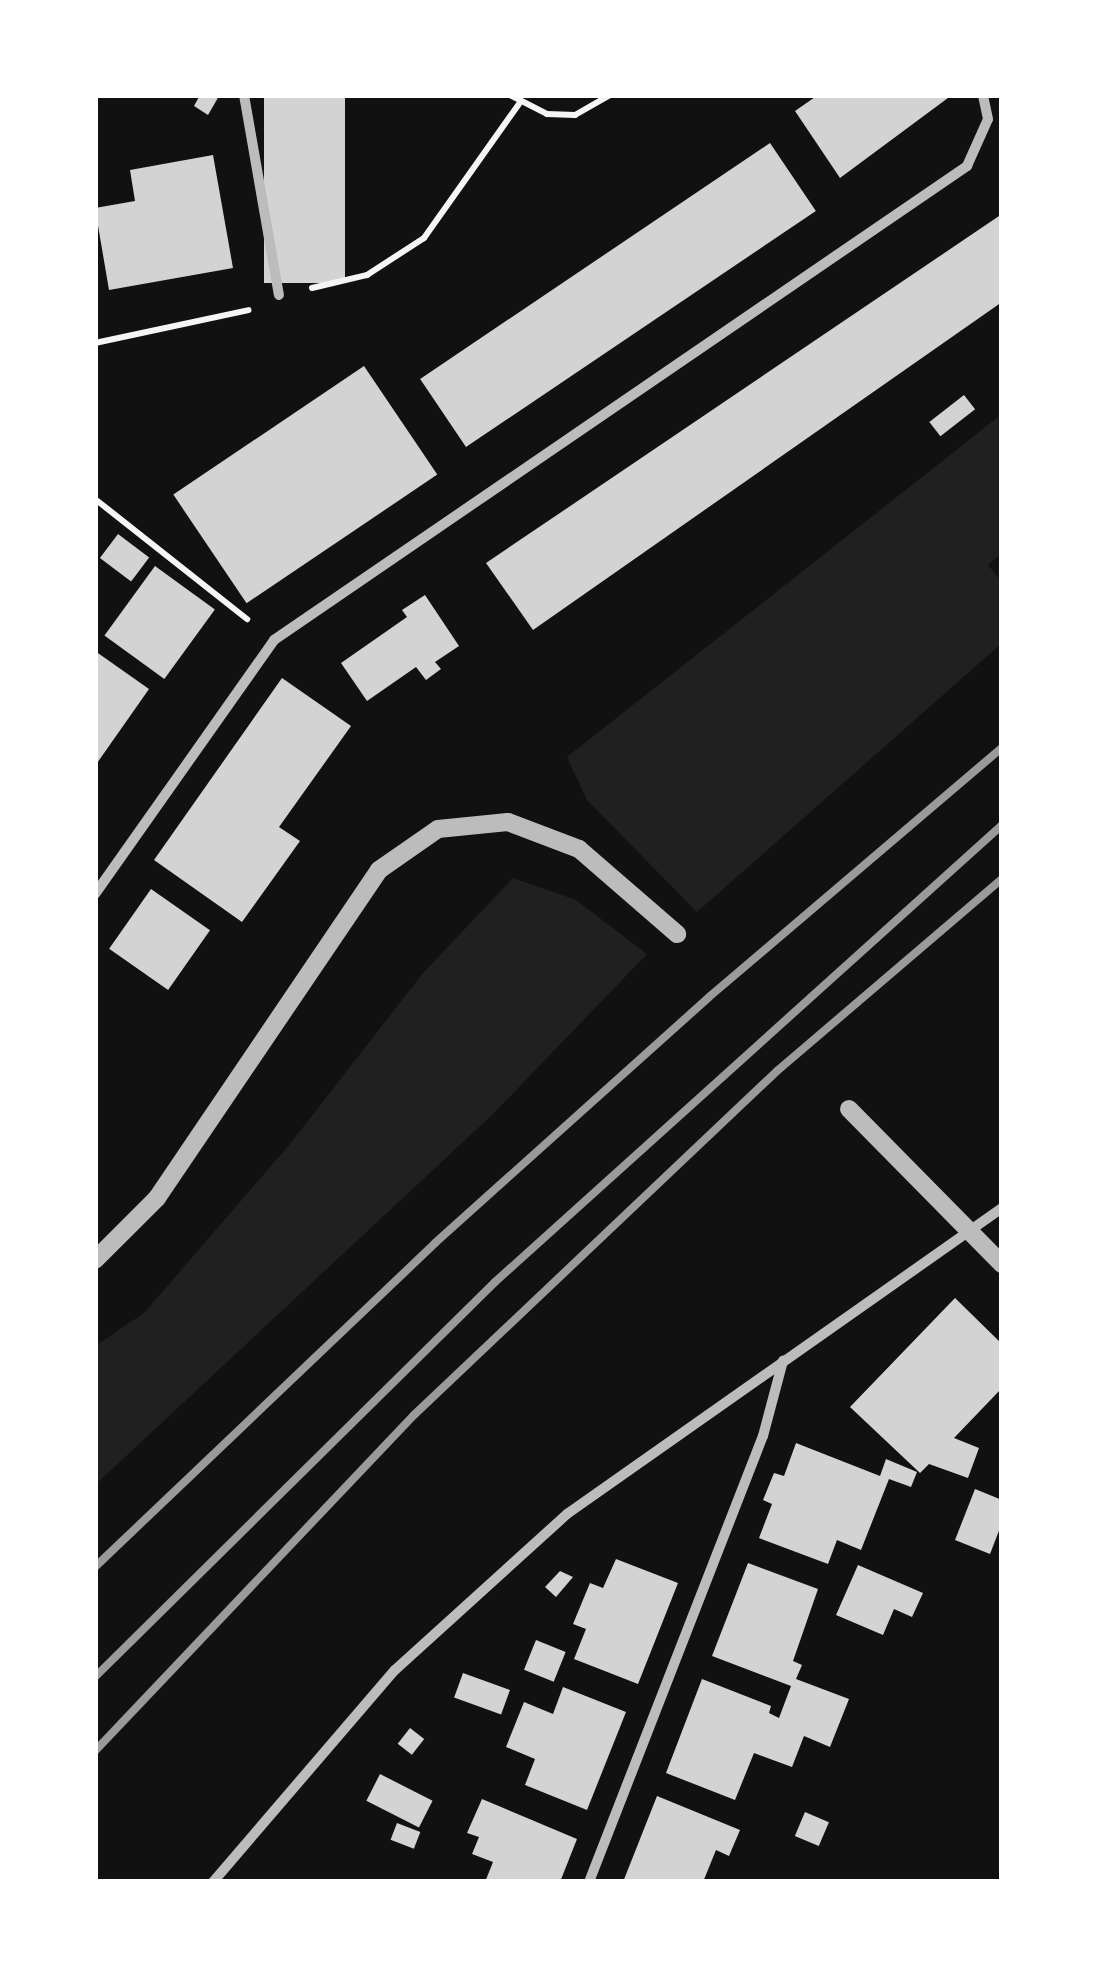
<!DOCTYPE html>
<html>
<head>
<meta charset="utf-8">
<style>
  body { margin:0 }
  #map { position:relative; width:1097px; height:1977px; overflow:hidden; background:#111; font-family:"Roboto Serif",serif }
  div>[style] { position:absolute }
  .green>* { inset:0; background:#202020 }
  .building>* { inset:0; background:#d3d3d3; transform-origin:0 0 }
  .path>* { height:6px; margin:-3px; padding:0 3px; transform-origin:3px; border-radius:3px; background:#f5f5f5 }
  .minor>* { height:10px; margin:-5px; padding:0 5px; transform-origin:5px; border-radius:5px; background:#bcbcbc }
  .tertiary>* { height:18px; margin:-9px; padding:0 9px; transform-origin:9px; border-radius:9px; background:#bcbcbc }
  .rail>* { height:8px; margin:-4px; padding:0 4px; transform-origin:4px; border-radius:4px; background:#9a9a9a }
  span { translate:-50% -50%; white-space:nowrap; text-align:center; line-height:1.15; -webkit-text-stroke:8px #fff; paint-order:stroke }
  .frame { position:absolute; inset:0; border:98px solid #fff; pointer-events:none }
</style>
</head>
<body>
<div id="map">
  <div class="green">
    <div style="clip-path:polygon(1002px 414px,1002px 553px,988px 565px,1002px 582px,1002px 643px,697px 912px,587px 800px,567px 757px)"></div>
    <div style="clip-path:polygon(513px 878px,576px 900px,647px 954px,493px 1114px,95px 1485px,95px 1346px,144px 1313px,290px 1144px,423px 973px)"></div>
  </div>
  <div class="building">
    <div style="clip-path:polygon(200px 95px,219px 96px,208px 115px,194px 106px)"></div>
    <div style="left:264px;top:95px;width:81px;height:188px"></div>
    <div style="clip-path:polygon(818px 95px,952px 95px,840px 178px,795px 111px)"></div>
    <div style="left:770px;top:143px;width:82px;height:422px;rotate:56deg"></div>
    <div style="clip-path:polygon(213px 155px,233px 268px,109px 290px,95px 208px,135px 201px,130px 170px)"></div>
    <div style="clip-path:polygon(1002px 214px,1002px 302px,533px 630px,486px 563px)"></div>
    <div style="left:364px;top:366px;width:131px;height:230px;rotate:56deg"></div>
    <div style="left:964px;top:395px;width:18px;height:44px;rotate:52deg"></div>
    <div style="left:118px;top:534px;width:39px;height:30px;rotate:37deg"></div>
    <div style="left:155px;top:566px;width:74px;height:86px;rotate:36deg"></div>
    <div style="clip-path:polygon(425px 595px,459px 646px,435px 662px,441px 669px,426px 680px,416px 667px,367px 701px,341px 663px,407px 617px,402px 610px)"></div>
    <div style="clip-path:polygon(95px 651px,149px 689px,95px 766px)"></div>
    <div style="clip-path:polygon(282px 678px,351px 726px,279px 827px,300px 841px,242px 922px,154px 860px)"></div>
    <div style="left:151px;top:889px;width:72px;height:73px;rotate:35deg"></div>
    <div style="clip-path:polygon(955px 1298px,1002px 1344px,1002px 1388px,954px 1438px,979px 1448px,968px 1478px,929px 1464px,920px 1473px,850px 1407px)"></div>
    <div style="clip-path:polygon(796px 1443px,880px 1476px,886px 1459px,917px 1472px,911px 1487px,889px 1479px,861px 1550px,837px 1540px,828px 1564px,759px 1538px,772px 1504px,763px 1500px,774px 1473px,784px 1476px)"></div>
    <div style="clip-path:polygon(975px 1489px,1002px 1500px,1002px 1523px,990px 1554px,955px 1540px)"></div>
    <div style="clip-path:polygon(616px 1559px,678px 1583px,638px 1684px,574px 1659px,586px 1629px,573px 1624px,590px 1583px,603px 1588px)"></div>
    <div style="clip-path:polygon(748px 1563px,818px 1589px,793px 1661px,802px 1665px,796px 1679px,849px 1699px,830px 1747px,804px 1736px,792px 1767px,754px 1753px,735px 1800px,666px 1773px,702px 1679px,771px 1706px,769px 1713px,779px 1718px,791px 1686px,712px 1656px)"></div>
    <div style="clip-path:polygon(858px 1565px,923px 1593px,912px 1617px,894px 1609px,883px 1635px,836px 1615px)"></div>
    <div style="clip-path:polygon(560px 1571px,573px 1577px,556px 1597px,545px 1587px)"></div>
    <div style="left:536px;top:1640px;width:32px;height:32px;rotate:22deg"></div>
    <div style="left:463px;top:1673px;width:50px;height:26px;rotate:20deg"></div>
    <div style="clip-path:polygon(563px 1687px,626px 1712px,587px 1810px,525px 1785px,535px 1759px,506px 1747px,524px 1702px,553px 1714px)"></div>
    <div style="left:410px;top:1728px;width:18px;height:20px;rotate:38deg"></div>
    <div style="left:380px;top:1774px;width:59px;height:30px;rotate:27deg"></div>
    <div style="clip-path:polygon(657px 1796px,740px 1830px,729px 1856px,716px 1850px,703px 1882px,623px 1882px)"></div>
    <div style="clip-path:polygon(482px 1799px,577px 1839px,560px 1882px,485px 1882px,493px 1862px,472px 1854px,479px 1837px,467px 1833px)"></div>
    <div style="left:805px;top:1812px;width:26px;height:26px;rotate:23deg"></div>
    <div style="left:397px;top:1823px;width:25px;height:18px;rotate:21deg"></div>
  </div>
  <div class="path">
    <div style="left:510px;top:95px;width:42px;rotate:27.2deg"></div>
    <div style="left:547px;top:114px;width:28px;rotate:2deg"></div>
    <div style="left:575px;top:115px;width:40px;rotate:-29.7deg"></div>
    <div style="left:312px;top:288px;width:57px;rotate:-13.3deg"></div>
    <div style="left:367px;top:275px;width:68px;rotate:-33deg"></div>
    <div style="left:424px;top:238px;width:164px;rotate:-54.7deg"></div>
    <div style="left:95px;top:343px;width:157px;rotate:-12.1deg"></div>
    <div style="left:95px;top:499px;width:194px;rotate:38.3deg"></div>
  </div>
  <div class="minor">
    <div style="left:244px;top:95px;width:203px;rotate:80.1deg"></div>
    <div style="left:95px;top:894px;width:311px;rotate:-54.8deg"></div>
    <div style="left:274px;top:640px;width:840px;rotate:-34.37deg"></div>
    <div style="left:967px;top:166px;width:51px;rotate:-65.9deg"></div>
    <div style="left:988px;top:119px;width:25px;rotate:-102deg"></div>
    <div style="left:213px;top:1882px;width:279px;rotate:-49.4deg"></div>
    <div style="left:395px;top:1670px;width:232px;rotate:-42.2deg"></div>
    <div style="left:567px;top:1514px;width:532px;rotate:-35.12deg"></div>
    <div style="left:589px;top:1882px;width:479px;rotate:-68.7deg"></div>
    <div style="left:763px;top:1436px;width:78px;rotate:-75.1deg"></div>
  </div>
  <div class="tertiary">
    <div style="left:849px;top:1109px;width:218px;rotate:45.4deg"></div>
    <div style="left:95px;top:1260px;width:88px;rotate:-45deg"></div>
    <div style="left:157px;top:1198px;width:396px;rotate:-55.9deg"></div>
    <div style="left:379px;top:870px;width:72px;rotate:-34.8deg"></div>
    <div style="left:438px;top:829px;width:70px;rotate:-5.7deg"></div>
    <div style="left:508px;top:822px;width:76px;rotate:20.8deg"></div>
    <div style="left:579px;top:849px;width:130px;rotate:40.9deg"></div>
  </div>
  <div class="rail">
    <div style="left:95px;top:1567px;width:470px;rotate:-43.6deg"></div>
    <div style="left:435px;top:1243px;width:368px;rotate:-41.9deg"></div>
    <div style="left:709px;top:997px;width:385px;rotate:-40.4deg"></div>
    <div style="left:95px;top:1677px;width:562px;rotate:-44.64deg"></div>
    <div style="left:495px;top:1282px;width:683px;rotate:-42.03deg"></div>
    <div style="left:95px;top:1751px;width:463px;rotate:-46.5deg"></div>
    <div style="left:414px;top:1415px;width:500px;rotate:-43.46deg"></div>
    <div style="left:777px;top:1071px;width:296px;rotate:-40.5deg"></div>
  </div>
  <div class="frame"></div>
</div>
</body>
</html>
